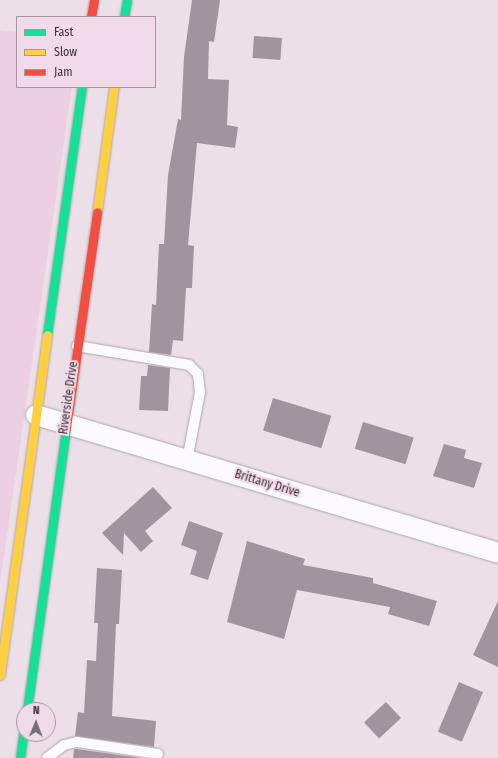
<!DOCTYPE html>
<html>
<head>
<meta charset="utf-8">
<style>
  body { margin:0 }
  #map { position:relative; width:498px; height:758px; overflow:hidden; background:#ecdfe8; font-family:"Fira Sans Condensed",sans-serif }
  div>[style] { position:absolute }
  .green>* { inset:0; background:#edcfe4 }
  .building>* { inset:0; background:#a2949e; transform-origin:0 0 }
  .roads { filter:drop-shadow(0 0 1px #b0a6ad) drop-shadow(0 0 1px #b0a6ad) }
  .lane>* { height:10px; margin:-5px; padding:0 5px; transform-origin:5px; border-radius:5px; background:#fcfafc }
  .street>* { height:20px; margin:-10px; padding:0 10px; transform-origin:10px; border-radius:10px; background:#fcfafc }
  .fast>* { height:9px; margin:-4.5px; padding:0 4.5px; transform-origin:4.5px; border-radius:4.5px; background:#16e098 }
  .slow>* { height:9px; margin:-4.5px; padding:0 4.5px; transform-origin:4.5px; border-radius:4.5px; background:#ffcf43 }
  .jam>* { height:9px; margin:-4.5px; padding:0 4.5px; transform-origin:4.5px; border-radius:4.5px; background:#f24e42 }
  span { translate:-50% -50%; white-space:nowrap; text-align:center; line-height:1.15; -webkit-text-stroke:4px #f1daea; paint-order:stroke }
  .street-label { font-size:12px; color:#3b3238 }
  .legend { position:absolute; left:16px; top:16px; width:140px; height:72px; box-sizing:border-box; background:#f1daea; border:1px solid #a897a3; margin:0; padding:5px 7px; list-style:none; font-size:12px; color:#3b3238 }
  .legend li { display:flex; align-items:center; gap:8px; height:20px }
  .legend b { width:20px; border:1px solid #a897a3 }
  .north { position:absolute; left:16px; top:702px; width:40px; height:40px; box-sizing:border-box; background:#f1daea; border:1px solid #a897a3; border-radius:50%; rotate:1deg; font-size:11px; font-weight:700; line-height:16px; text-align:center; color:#3b3238 }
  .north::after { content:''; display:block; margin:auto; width:14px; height:18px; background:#796f76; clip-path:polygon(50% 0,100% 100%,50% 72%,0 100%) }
</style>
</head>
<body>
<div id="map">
  <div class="green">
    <div style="clip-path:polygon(0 30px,17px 32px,17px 87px,72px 87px,0 583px)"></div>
  </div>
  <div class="building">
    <div style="clip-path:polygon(192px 0,220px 0,214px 42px,209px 41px,208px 79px,229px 80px,227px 125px,238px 127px,235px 148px,197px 143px,188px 245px,194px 246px,192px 288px,186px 288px,183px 341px,173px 340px,171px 355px,149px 352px,152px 304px,156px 305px,159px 244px,164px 244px,168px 175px,178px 119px,181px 120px,184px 57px)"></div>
    <div style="left:254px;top:36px;width:28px;height:22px;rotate:4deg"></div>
    <div style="clip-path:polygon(148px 365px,170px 368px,168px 411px,139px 410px,141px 376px,147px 376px)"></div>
    <div style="left:273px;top:398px;width:61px;height:34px;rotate:17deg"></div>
    <div style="left:363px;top:422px;width:53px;height:28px;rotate:17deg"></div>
    <div style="clip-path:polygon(444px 444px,466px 450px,464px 458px,482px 463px,474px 488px,433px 476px)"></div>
    <div style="clip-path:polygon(153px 487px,172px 508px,145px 531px,153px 541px,141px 552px,124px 533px,123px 555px,102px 533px)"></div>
    <div style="clip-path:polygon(189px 521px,223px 533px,208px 580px,190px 574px,197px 551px,181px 545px)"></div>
    <div style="clip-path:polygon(247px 541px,305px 559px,303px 565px,373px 578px,373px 583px,437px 601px,429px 626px,388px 614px,390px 607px,297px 590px,284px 639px,227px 622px)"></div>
    <div style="clip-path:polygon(97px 568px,122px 570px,119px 624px,116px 624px,112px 716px,156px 721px,154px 747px,75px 736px,78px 712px,84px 713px,87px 660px,96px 661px,98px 623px,94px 623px)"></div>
    <div style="clip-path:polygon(498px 601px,498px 667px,473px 655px)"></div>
    <div style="left:459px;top:682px;width:26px;height:54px;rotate:23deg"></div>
    <div style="left:386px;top:702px;width:22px;height:30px;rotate:47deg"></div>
    <div style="clip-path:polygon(74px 749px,77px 749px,141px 758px,73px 758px)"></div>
  </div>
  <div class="roads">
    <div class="lane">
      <div style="left:77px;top:346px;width:114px;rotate:9.6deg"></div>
      <div style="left:189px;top:365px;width:13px;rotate:45deg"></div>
      <div style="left:198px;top:374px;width:18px;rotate:84deg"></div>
      <div style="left:200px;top:392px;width:70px;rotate:100.7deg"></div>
      <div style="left:47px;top:758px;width:21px;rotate:-37deg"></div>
      <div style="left:64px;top:745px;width:13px;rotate:-13deg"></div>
      <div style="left:77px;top:742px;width:82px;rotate:8.4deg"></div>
    </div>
    <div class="street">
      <div style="left:36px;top:415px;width:482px;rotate:16.6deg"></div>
    </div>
    <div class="fast">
      <div style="left:124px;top:17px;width:17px;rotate:-80deg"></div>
      <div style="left:47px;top:335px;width:250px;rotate:-82deg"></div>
      <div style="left:27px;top:710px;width:285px;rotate:-82.1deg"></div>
      <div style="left:20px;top:758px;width:27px;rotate:-82deg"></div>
    </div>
    <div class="slow">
      <div style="left:97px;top:212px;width:126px;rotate:-82.3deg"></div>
      <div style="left:0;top:675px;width:343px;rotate:-82.1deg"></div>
    </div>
    <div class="jam">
      <div style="left:91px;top:17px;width:17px;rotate:-80deg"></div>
      <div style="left:66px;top:428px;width:218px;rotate:-81.8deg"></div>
    </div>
  </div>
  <div class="street-label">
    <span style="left:69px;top:398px;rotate:-82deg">Riverside Drive</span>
    <span style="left:267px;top:484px;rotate:17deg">Brittany Drive</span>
  </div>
  <ul class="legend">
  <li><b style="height:5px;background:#16e098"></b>Fast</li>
  <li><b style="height:5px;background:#ffcf43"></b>Slow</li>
  <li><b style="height:5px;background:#f24e42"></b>Jam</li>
  </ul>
  <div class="north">N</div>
</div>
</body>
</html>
